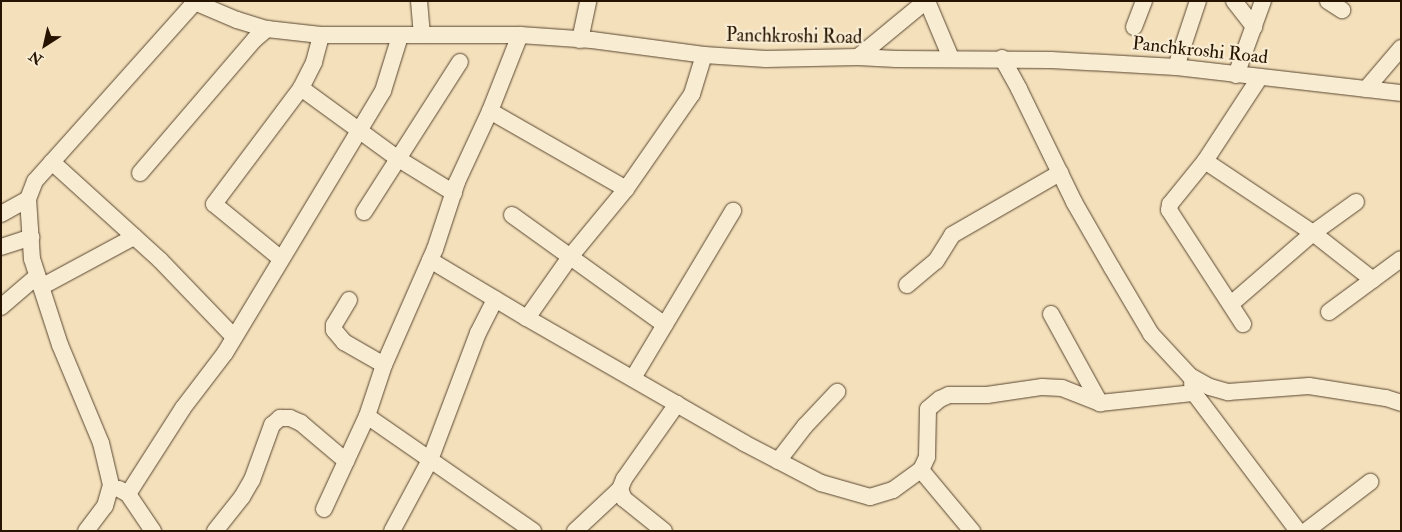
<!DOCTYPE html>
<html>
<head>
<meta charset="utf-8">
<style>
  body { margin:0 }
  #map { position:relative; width:1402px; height:532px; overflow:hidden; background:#f4e1bc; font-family:"IM FELL Double Pica",serif }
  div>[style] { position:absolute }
  .roads { filter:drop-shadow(0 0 1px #5a462f) drop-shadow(0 0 1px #5a462f) }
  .minor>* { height:16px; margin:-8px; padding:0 8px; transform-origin:8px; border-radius:8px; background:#f8ecd3 }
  span { translate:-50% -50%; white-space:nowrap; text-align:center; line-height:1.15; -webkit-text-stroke:4.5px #f8ecd3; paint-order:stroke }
  .street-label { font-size:19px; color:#261300 }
  .frame { position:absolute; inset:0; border:2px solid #261300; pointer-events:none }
  .north { position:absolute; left:20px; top:20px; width:50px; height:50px; -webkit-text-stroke:4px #f8ecd3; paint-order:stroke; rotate:215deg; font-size:14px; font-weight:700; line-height:20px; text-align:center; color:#261300 }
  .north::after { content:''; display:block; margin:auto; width:18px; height:22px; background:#261300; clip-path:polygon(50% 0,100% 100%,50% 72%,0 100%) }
</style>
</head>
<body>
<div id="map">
  <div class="roads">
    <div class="minor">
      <div style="left:192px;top:1px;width:49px;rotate:22.9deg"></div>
      <div style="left:237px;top:20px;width:31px;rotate:17deg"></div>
      <div style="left:267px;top:29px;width:54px;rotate:6.3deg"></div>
      <div style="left:321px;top:35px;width:199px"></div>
      <div style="left:520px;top:35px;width:72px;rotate:4deg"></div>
      <div style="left:592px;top:40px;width:113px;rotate:7.6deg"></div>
      <div style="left:704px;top:55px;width:62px;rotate:3.7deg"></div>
      <div style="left:766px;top:59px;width:92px;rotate:-1.2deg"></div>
      <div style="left:858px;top:57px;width:38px;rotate:3deg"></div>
      <div style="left:896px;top:59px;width:155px;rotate:0.4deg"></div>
      <div style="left:1051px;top:60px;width:125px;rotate:3.2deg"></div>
      <div style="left:1176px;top:67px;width:226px;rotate:6.6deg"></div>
      <div style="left:419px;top:1px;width:34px;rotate:85deg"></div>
      <div style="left:927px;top:1px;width:62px;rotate:67.2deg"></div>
      <div style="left:1234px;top:1px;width:33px;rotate:52deg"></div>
      <div style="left:1328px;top:1px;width:17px;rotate:33deg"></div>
      <div style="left:1134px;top:27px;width:28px;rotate:-69deg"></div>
      <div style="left:580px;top:40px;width:40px;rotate:-78deg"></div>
      <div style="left:704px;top:55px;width:41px;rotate:107.1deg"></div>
      <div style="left:692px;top:94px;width:116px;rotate:124.8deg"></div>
      <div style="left:626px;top:189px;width:88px;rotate:129.5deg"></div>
      <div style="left:570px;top:257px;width:75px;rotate:125.2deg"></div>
      <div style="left:527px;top:318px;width:250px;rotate:29.9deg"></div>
      <div style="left:744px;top:443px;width:87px;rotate:27.5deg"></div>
      <div style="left:821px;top:483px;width:51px;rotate:15.9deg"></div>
      <div style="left:870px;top:497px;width:24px;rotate:-17deg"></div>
      <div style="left:893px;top:490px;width:34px;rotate:-36deg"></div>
      <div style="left:921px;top:470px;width:14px;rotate:-65deg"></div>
      <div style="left:927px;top:457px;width:48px;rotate:-88.8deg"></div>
      <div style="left:928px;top:409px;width:16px;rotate:-40deg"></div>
      <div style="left:940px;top:399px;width:10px;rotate:-24deg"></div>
      <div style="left:949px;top:395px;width:38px"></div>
      <div style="left:987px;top:395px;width:56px;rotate:-8.3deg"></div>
      <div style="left:1042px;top:387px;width:20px;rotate:3deg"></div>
      <div style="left:1062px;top:388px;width:41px;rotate:21.5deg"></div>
      <div style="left:1100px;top:403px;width:95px;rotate:-6.1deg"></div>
      <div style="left:858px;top:57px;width:88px;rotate:-39.5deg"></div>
      <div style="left:1002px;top:58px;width:35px;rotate:61deg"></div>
      <div style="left:1019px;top:89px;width:126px;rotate:64deg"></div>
      <div style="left:1074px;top:202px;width:76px;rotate:60.1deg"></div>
      <div style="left:1112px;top:268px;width:77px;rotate:59.4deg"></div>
      <div style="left:1151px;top:334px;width:57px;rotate:47.1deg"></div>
      <div style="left:1190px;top:376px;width:23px;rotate:29deg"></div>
      <div style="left:1210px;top:387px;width:19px;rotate:16deg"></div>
      <div style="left:1228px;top:392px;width:81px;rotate:-4.2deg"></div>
      <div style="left:1309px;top:386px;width:78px;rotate:8.9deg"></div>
      <div style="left:1386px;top:398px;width:16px;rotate:18deg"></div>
      <div style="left:1176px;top:67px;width:70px;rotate:-71.6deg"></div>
      <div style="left:1236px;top:75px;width:79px;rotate:-70deg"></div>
      <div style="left:1260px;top:77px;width:100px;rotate:123.2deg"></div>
      <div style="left:1205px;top:161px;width:130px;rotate:33.7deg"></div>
      <div style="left:1313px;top:233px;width:53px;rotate:-35.8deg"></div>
      <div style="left:301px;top:88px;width:119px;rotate:36.1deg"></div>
      <div style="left:397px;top:158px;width:67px;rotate:31.6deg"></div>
      <div style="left:1366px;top:89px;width:54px;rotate:-49.5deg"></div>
      <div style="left:490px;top:111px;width:157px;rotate:29.8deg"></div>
      <div style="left:1205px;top:161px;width:55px;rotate:129.1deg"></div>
      <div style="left:1170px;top:204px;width:6px;rotate:99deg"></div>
      <div style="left:1169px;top:210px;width:136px;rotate:57deg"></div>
      <div style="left:52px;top:162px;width:146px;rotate:42.2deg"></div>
      <div style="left:160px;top:260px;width:107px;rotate:46.1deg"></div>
      <div style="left:140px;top:173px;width:177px;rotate:-49.4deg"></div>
      <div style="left:255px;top:39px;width:16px;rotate:-40deg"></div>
      <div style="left:364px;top:212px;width:178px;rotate:-57.4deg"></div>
      <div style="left:1px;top:214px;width:31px;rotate:-29deg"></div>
      <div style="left:512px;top:215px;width:188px;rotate:35.7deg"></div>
      <div style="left:1px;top:247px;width:32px;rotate:-18deg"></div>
      <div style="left:280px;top:258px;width:85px;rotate:-140.7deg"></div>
      <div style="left:214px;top:204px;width:145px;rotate:-53.1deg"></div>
      <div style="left:301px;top:88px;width:29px;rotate:-63deg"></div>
      <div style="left:314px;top:62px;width:28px;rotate:-75deg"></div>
      <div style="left:430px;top:260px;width:113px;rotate:30.9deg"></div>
      <div style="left:907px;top:285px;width:38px;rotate:-40deg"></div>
      <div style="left:936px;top:261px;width:31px;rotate:-58deg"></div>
      <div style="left:952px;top:235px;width:125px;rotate:-29.9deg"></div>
      <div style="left:41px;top:287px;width:106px;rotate:-28.3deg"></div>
      <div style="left:349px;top:300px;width:29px;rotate:121deg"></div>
      <div style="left:334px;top:325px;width:5px;rotate:90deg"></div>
      <div style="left:334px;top:330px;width:16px;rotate:50deg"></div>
      <div style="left:344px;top:342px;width:46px;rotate:29.9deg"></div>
      <div style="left:1231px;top:304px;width:108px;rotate:-40.9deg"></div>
      <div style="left:1313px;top:233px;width:76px;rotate:38.1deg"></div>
      <div style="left:1px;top:307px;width:48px;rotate:-40.7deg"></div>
      <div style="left:1329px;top:312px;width:89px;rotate:-36.4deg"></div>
      <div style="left:1051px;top:314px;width:102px;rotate:61.2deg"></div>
      <div style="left:633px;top:378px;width:195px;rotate:-59.1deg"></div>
      <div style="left:1192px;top:383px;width:10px;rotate:79deg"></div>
      <div style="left:1194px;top:393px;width:173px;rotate:53deg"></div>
      <div style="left:367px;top:416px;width:202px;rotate:34.7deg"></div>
      <div style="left:778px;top:461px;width:44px;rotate:-52.4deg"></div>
      <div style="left:805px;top:426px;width:47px;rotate:-46.7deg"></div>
      <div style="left:921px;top:470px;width:80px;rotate:50.1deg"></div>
      <div style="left:119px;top:489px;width:10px;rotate:29deg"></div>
      <div style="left:128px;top:494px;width:45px;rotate:56deg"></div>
      <div style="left:128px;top:494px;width:102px;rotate:-57.4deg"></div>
      <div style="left:183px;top:408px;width:69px;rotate:-52.6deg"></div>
      <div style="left:225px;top:353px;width:259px;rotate:-58.9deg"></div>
      <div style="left:359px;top:131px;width:47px;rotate:-59deg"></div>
      <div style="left:383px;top:91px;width:58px;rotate:-72.8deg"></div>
      <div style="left:324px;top:509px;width:102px;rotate:-65.2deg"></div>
      <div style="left:367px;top:416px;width:54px;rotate:-71.6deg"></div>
      <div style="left:384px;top:365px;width:127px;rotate:-66.3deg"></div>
      <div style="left:435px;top:249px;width:71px;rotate:-71.8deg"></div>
      <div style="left:457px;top:182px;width:78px;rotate:-65.1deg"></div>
      <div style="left:490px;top:111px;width:82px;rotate:-68.5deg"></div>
      <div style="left:86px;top:531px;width:31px;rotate:-53deg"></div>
      <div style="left:105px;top:506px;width:22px;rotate:-74deg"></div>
      <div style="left:111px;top:485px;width:43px;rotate:-103.4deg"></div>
      <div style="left:101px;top:443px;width:106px;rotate:-112.7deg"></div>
      <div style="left:60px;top:345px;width:90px;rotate:-108deg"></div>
      <div style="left:32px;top:259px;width:60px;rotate:-93.8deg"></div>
      <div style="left:28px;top:199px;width:19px;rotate:-69deg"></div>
      <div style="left:35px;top:181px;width:25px;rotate:-48deg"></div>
      <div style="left:52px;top:162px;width:213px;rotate:-48.2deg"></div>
      <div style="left:215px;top:531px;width:43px;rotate:-51.5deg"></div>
      <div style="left:242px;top:497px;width:20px;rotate:-60deg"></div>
      <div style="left:252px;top:480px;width:59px;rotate:-70deg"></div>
      <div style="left:272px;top:425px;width:11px;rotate:-41deg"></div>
      <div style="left:280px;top:418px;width:10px"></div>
      <div style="left:290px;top:418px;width:12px;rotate:24deg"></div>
      <div style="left:301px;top:423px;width:59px;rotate:40.2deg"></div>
      <div style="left:392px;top:531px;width:81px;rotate:-61.8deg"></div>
      <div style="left:430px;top:460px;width:136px;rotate:-69.3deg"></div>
      <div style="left:478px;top:333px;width:38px;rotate:-63deg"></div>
      <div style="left:575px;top:531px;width:62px;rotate:-43deg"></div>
      <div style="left:664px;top:531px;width:51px;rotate:-141.3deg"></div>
      <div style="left:624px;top:499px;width:11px;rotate:-112deg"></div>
      <div style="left:620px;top:489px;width:11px;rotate:-68deg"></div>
      <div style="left:624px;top:479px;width:92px;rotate:-54.8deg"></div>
      <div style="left:1306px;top:531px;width:81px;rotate:-37.4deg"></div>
    </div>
  </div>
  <div class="street-label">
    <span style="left:794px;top:37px;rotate:1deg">Panchkroshi Road</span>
    <span style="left:1200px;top:51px;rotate:6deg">Panchkroshi Road</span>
  </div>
  <div class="frame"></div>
  <div class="north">N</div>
</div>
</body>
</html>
